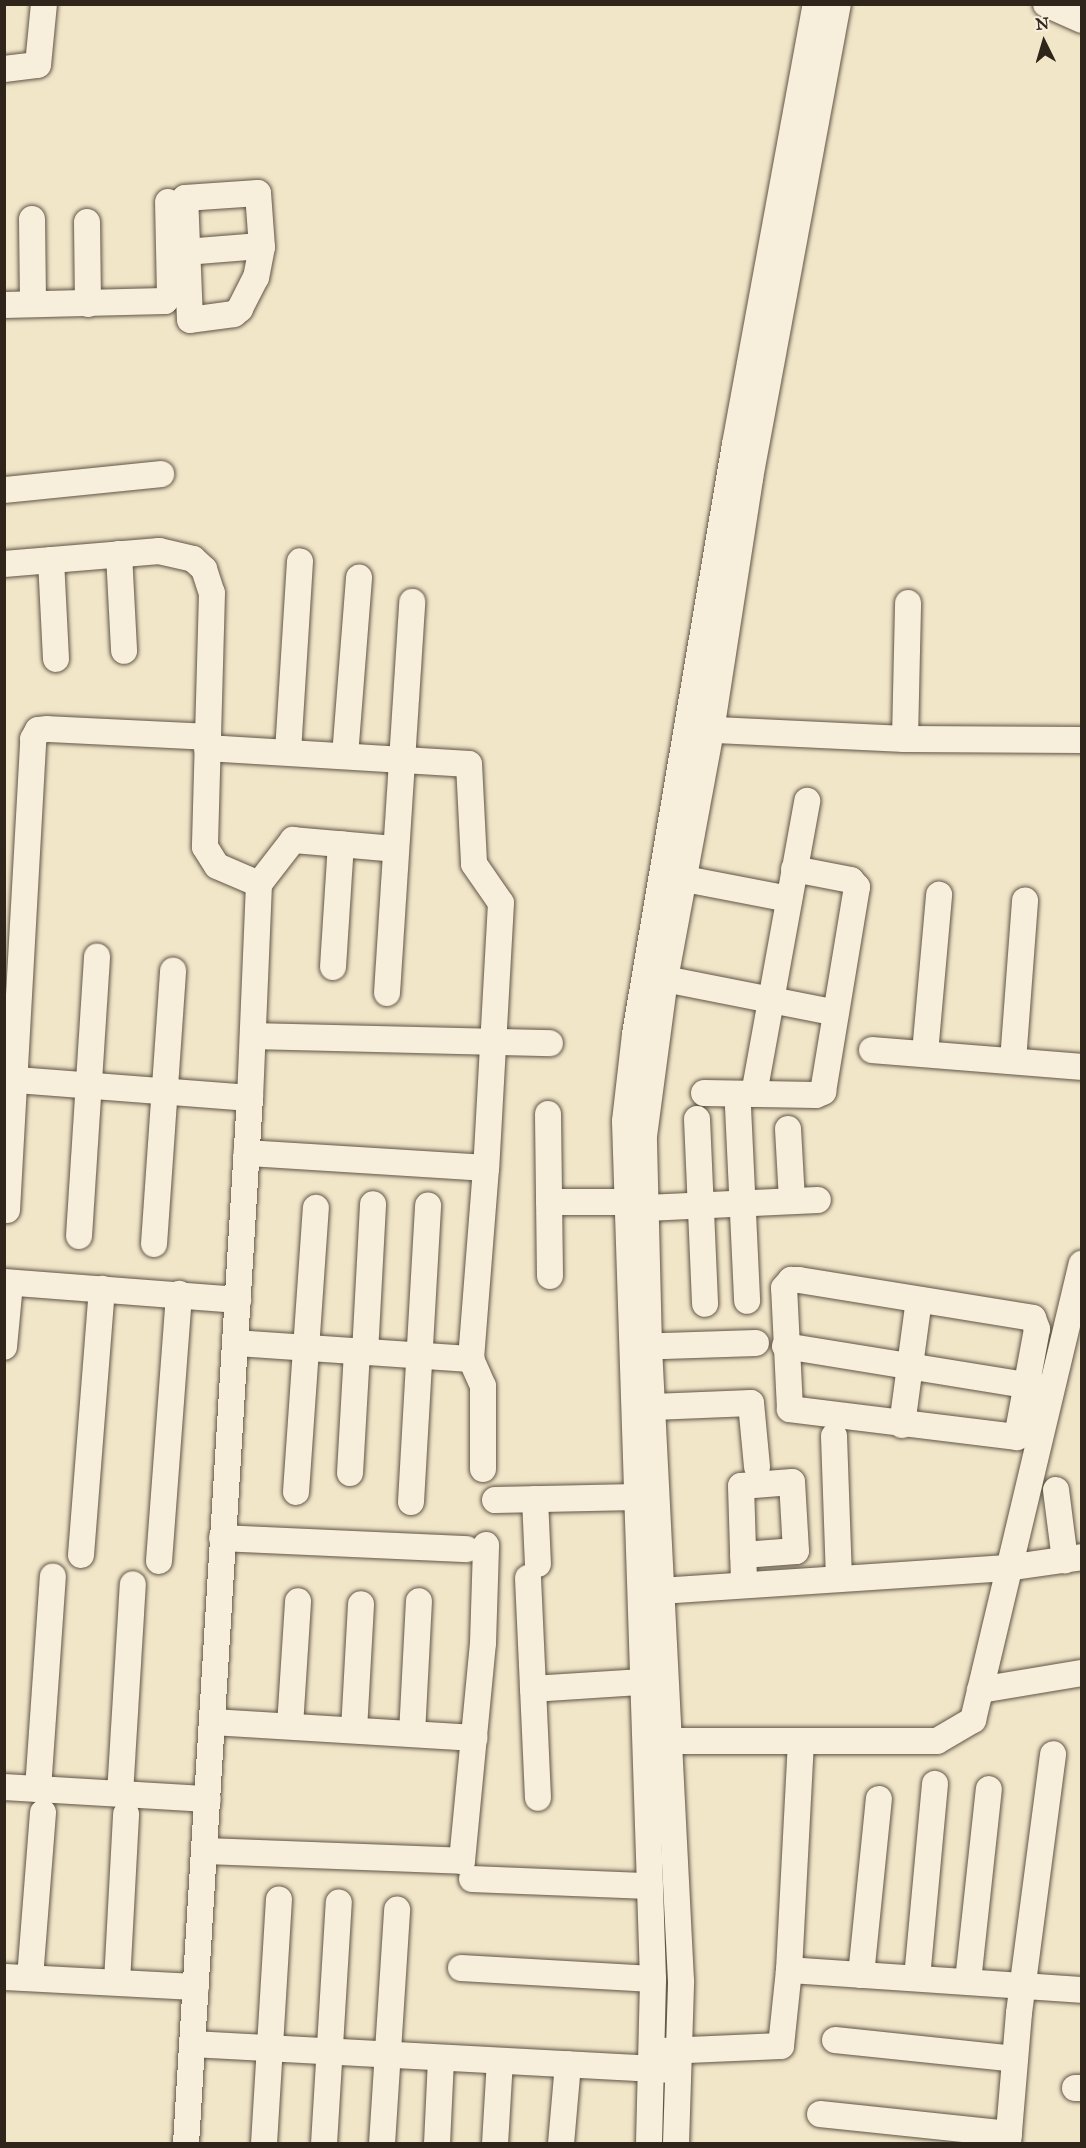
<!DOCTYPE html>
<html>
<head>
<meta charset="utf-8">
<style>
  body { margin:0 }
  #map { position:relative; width:1086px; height:2148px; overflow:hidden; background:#f2e6c9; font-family:"IM FELL Great Primer",serif }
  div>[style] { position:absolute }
  .roads { filter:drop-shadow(0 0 2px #605546) drop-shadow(0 0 2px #605546) }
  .minor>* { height:26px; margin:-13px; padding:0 13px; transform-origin:13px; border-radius:13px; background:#f7efdc }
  span { translate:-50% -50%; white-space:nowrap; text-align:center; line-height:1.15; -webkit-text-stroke:5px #f7efdc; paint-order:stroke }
  .frame { position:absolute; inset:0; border:6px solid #30251b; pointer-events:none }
  .north { position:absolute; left:1014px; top:12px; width:60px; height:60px; -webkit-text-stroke:4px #f7efdc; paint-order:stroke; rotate:355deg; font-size:16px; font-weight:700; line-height:24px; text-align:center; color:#30251b }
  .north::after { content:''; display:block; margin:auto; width:21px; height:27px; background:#30251b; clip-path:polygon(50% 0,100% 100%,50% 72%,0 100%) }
</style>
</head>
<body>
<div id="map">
  <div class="roads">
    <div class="minor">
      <div style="left:1046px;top:4px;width:39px;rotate:24deg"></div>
      <div style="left:4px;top:69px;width:34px;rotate:-7deg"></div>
      <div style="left:38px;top:65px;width:61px;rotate:-84.4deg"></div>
      <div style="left:258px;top:193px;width:54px;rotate:85.8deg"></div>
      <div style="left:262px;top:247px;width:31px;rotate:101deg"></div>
      <div style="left:256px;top:277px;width:36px;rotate:117deg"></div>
      <div style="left:240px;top:309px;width:8px;rotate:140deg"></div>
      <div style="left:234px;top:314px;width:44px;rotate:172.2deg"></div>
      <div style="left:190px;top:320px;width:122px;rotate:-92.3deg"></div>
      <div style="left:185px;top:198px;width:73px;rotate:-3.9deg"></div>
      <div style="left:32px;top:219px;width:85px;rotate:89.3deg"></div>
      <div style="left:87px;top:222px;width:82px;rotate:89.3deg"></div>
      <div style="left:173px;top:253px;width:75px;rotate:-4.6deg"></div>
      <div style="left:4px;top:305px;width:161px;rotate:-1.4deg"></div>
      <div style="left:165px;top:301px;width:8px;rotate:-50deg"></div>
      <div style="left:170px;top:295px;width:93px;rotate:-91.2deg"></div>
      <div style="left:4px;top:490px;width:158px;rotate:-5.8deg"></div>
      <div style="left:119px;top:554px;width:97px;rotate:87deg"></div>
      <div style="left:51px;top:560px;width:99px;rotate:87.1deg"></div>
      <div style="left:4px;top:564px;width:156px;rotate:-4.8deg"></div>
      <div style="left:159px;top:551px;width:35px;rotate:13deg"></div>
      <div style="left:193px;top:559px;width:15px;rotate:42deg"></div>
      <div style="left:204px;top:569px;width:25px;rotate:72deg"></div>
      <div style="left:212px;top:593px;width:254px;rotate:91.6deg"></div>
      <div style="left:205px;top:847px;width:22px;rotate:58deg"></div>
      <div style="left:217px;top:866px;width:46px;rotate:23.2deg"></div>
      <div style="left:259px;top:884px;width:214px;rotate:92.4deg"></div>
      <div style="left:250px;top:1098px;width:247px;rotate:-175.6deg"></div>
      <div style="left:695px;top:729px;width:210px;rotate:2.7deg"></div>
      <div style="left:905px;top:739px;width:177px;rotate:0.3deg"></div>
      <div style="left:905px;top:739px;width:136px;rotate:-88.7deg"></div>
      <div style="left:207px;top:748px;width:262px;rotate:3.5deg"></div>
      <div style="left:469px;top:764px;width:100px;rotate:87.1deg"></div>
      <div style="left:474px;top:864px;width:47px;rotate:55.3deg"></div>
      <div style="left:501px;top:903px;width:265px;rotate:93.2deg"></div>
      <div style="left:486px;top:1168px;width:240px;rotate:-176.4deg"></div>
      <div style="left:288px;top:752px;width:191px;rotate:-86.4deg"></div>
      <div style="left:345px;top:756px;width:179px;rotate:-85.5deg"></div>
      <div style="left:685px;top:879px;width:106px;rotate:10.9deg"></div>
      <div style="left:259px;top:884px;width:56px;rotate:-52.3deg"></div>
      <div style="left:293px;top:840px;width:103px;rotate:5deg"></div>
      <div style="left:333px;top:967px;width:123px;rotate:-86.3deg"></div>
      <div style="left:665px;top:979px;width:174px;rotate:11.2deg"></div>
      <div style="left:387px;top:993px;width:392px;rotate:-86.3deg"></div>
      <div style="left:253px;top:1036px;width:297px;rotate:1.4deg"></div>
      <div style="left:872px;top:1050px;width:211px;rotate:4.6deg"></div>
      <div style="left:925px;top:1053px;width:159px;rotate:-84.9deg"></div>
      <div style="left:1013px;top:1061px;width:161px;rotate:-85.7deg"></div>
      <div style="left:704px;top:1093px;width:112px;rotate:1deg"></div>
      <div style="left:816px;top:1095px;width:8px;rotate:-23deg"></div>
      <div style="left:823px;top:1092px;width:208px;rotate:-80.6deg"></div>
      <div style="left:857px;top:887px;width:9px;rotate:-131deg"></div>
      <div style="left:851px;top:880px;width:58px;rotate:-169.1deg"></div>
      <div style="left:754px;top:1094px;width:298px;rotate:-79.7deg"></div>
      <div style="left:738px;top:1107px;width:194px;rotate:87.3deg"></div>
      <div style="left:548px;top:1114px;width:162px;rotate:89.3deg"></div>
      <div style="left:697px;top:1119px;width:185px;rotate:87.5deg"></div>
      <div style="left:788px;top:1129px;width:72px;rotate:86.8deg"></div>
      <div style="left:549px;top:1202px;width:77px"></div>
      <div style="left:646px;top:1208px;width:172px;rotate:-2.7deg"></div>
      <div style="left:7px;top:1210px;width:472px;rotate:-86.8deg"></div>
      <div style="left:33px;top:739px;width:10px;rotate:-61deg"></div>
      <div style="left:38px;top:730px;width:9px;rotate:-6deg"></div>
      <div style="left:47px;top:729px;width:161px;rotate:2.8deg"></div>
      <div style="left:79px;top:1236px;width:280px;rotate:-86.3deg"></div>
      <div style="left:154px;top:1244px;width:274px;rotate:-86deg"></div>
      <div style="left:799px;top:1280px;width:237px;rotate:9.2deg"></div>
      <div style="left:1033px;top:1318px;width:12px;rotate:70deg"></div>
      <div style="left:1037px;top:1329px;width:110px;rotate:100.5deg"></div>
      <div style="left:1017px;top:1437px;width:229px;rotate:-173deg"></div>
      <div style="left:790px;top:1409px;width:121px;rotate:-92.8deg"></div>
      <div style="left:784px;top:1288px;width:11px;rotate:-49deg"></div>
      <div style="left:791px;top:1280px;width:8px"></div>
      <div style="left:4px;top:1282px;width:235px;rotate:4.4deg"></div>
      <div style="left:236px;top:1343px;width:236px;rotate:3.9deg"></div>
      <div style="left:785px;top:1346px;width:263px;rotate:9.2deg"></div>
      <div style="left:4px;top:1347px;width:64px;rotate:-84.6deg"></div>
      <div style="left:633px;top:1347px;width:123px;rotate:-1.9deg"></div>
      <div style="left:365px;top:1353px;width:149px;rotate:-86.9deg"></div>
      <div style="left:653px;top:1407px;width:98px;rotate:-2.3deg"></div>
      <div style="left:751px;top:1403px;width:64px;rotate:84.6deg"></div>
      <div style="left:902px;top:1425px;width:126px;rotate:-82.3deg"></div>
      <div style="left:834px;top:1436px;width:142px;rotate:88deg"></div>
      <div style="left:483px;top:1469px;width:83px;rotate:-90deg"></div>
      <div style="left:483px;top:1386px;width:30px;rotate:-114deg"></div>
      <div style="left:471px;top:1359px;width:192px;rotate:-85.5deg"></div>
      <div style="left:350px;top:1473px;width:121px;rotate:-86.7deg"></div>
      <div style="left:1056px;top:1490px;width:71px;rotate:82.7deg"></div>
      <div style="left:296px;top:1492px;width:285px;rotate:-86deg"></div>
      <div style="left:535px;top:1499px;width:65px;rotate:87.4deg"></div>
      <div style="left:495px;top:1500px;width:142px;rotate:-1.2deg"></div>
      <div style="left:411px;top:1502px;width:297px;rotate:-86.7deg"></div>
      <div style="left:222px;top:1538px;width:245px;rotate:2.6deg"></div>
      <div style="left:81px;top:1555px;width:267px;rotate:-85.5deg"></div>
      <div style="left:743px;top:1555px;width:53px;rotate:-4.3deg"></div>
      <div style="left:796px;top:1551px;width:69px;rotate:-93.3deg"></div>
      <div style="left:792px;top:1482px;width:51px;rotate:175.5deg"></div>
      <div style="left:741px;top:1486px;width:97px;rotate:88.2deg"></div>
      <div style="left:159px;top:1561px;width:268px;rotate:-85.7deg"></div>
      <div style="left:528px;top:1578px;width:220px;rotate:87.4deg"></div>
      <div style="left:645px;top:1592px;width:363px;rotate:-3.8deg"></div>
      <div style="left:1007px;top:1568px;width:76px;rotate:-8.3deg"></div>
      <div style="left:533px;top:1689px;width:109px;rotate:-3.7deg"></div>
      <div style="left:980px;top:1690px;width:103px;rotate:-9.5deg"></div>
      <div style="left:213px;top:1722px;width:262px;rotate:3.5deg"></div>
      <div style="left:290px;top:1726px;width:125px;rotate:-86.3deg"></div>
      <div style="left:354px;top:1730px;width:126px;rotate:-86.8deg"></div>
      <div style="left:412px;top:1734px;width:133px;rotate:-87deg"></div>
      <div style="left:672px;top:1741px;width:129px"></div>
      <div style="left:4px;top:1787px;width:204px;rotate:3.4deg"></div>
      <div style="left:38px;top:1789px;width:213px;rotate:-86deg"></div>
      <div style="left:120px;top:1794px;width:210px;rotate:-86.5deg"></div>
      <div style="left:206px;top:1851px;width:256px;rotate:2.2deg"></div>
      <div style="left:462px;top:1861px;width:219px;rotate:-84.5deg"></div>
      <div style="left:483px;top:1643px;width:98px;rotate:-88.2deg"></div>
      <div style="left:472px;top:1879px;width:177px;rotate:2.3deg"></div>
      <div style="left:461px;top:1968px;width:192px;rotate:3.3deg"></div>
      <div style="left:789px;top:1970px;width:229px;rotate:-87deg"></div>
      <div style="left:801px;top:1741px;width:136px"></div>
      <div style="left:937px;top:1741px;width:42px;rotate:-30.3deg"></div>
      <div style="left:973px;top:1720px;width:469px;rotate:-76.6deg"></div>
      <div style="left:861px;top:1975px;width:177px;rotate:-84.2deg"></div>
      <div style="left:4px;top:1977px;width:192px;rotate:3deg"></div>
      <div style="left:30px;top:1978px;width:166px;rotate:-85.5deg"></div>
      <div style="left:917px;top:1978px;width:195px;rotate:-84.7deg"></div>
      <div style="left:968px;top:1981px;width:193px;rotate:-83.8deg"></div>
      <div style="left:117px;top:1982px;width:168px;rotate:-86.9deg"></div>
      <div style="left:835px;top:2040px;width:181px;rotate:6deg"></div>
      <div style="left:192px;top:2044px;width:478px;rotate:3.1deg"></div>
      <div style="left:663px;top:2051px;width:118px;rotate:-2.4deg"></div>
      <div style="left:781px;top:2046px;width:76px;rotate:-84deg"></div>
      <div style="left:789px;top:1970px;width:294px;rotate:3.9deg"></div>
      <div style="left:1075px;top:2088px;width:7px"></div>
      <div style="left:820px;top:2114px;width:190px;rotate:6deg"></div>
      <div style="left:186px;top:2144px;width:1048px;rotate:-86.5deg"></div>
      <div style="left:264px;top:2144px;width:245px;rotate:-86.5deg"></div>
      <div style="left:324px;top:2144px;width:242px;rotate:-86.5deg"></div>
      <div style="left:382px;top:2144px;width:235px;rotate:-86.3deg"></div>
      <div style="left:437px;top:2144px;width:86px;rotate:-87.3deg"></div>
      <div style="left:495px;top:2144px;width:83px;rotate:-86.6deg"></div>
      <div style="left:561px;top:2144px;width:80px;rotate:-85deg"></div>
      <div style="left:649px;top:2144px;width:165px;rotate:-88.6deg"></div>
      <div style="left:653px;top:1979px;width:858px;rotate:-91.87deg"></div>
      <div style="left:625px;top:1121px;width:88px;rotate:-83.4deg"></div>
      <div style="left:635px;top:1034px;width:598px;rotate:-80.38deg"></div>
      <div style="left:735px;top:444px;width:447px;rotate:-79.6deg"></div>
      <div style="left:676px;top:2144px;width:163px;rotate:-88.2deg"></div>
      <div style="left:681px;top:1981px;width:635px;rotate:-92.89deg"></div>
      <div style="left:649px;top:1347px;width:211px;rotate:-91.4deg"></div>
      <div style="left:644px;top:1136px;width:158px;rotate:-82.4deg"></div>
      <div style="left:665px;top:979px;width:252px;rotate:-79.5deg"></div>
      <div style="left:711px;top:731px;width:256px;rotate:-81.2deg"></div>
      <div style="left:750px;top:478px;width:482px;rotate:-79.5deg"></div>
      <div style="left:1008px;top:2144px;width:131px;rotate:-85.2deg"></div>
      <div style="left:1019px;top:2013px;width:261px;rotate:-82.5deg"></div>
    </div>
  </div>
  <div class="frame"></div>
  <div class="north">N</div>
</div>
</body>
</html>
